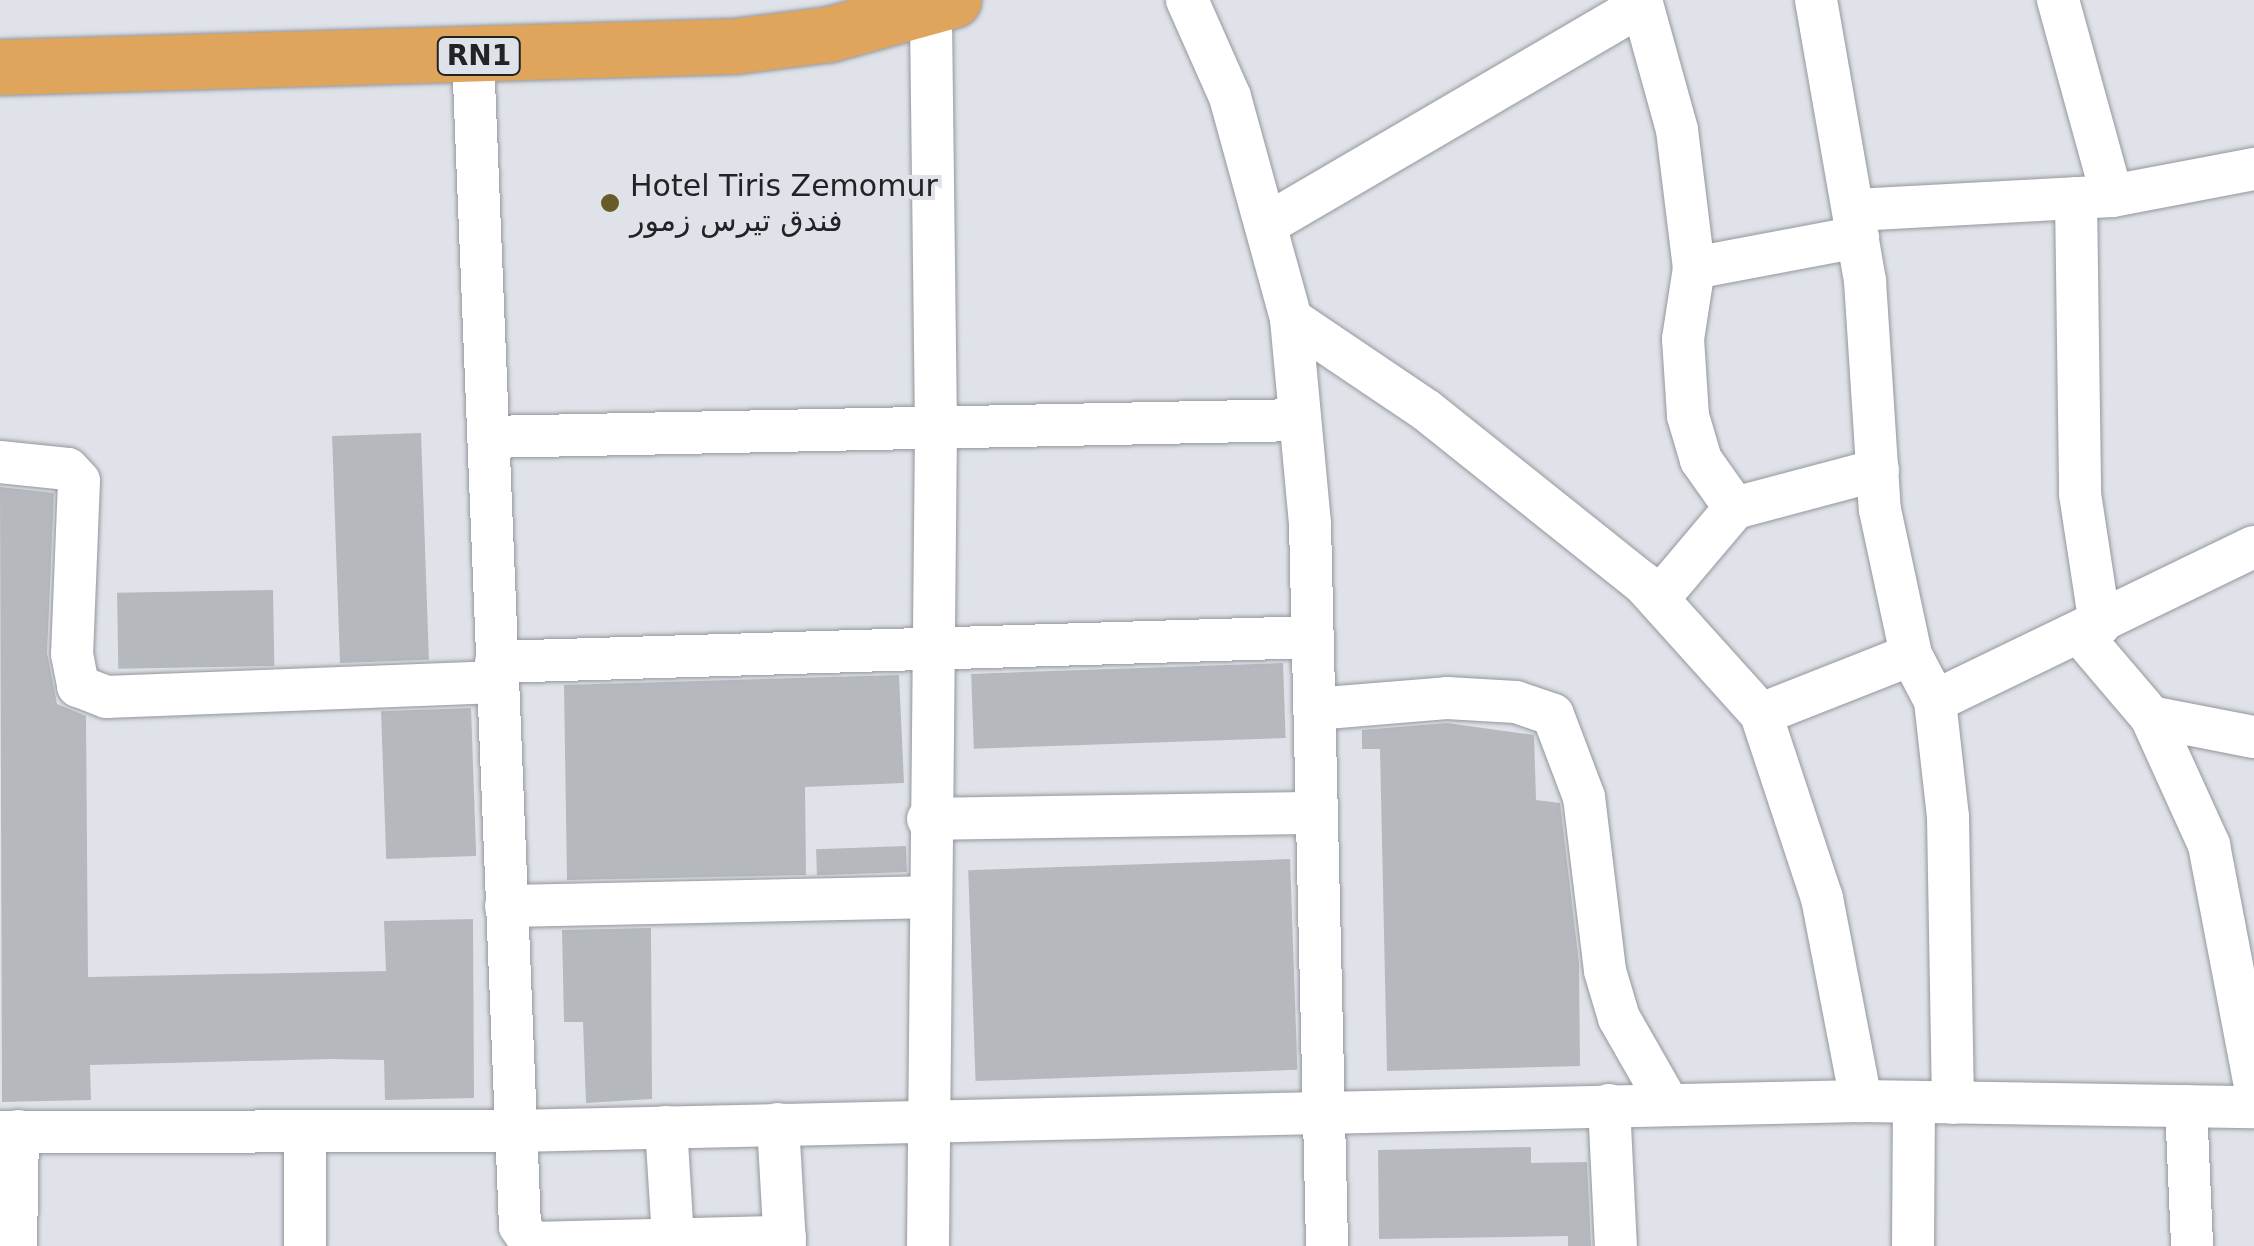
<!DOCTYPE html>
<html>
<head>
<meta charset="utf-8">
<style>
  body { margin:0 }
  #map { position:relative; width:2254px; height:1246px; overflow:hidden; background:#dfe3e9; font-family:"DejaVu Sans",Cairo,sans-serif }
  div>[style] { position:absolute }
  .building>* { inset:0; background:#b5b9be; transform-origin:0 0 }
  .roads { filter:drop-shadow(0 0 2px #94979d) drop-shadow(0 0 2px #94979d) }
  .street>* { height:42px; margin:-21px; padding:0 21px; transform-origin:21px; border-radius:21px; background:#fff }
  .highway>* { height:55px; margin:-27.5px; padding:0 27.5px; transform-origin:27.5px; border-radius:27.5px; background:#e0a55d }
  .dots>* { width:28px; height:28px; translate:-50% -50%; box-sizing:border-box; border:5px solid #dfe3e9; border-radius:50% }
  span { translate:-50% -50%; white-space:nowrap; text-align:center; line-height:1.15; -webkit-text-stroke:8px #dfe3e9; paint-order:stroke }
  .shield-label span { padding:2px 8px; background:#dfe3e9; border:2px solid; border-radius:8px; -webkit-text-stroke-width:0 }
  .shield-label { font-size:28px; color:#222326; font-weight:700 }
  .poi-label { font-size:30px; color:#222326 }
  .left { translate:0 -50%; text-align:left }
</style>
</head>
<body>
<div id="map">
  <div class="building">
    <div style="left:421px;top:433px;width:227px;height:89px;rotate:88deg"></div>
    <div style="clip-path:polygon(0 487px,54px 493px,47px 653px,57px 704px,86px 716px,88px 977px,386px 971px,384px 921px,473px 919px,474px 1098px,385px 1100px,384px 1060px,330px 1059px,90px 1065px,91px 1100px,2px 1102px)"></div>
    <div style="left:273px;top:590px;width:76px;height:156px;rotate:89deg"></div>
    <div style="left:1283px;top:663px;width:75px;height:312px;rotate:88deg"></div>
    <div style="clip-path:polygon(899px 675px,904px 783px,805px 787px,806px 875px,567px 880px,564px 685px)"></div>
    <div style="left:471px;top:708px;width:148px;height:90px;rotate:88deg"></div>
    <div style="clip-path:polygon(1447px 723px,1534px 735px,1536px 800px,1560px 803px,1579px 963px,1580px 1066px,1387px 1071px,1380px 749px,1362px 749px,1362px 730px)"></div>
    <div style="left:906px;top:846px;width:26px;height:90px;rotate:88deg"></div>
    <div style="left:1290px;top:859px;width:211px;height:322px;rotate:88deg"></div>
    <div style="clip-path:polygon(651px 928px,652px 1099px,586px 1103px,583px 1022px,564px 1022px,562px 930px)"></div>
    <div style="clip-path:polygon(1531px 1147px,1531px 1163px,1587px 1162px,1591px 1246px,1568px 1246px,1568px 1236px,1379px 1239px,1378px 1150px)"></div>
  </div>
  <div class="roads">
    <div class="street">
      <div style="left:1187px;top:0;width:106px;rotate:66.1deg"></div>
      <div style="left:1230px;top:97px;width:230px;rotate:74.6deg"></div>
      <div style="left:1291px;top:319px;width:205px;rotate:84.7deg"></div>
      <div style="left:1310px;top:523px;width:723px;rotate:88.65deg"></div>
      <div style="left:1641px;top:0;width:135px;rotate:74.5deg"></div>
      <div style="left:1677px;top:130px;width:139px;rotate:83deg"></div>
      <div style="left:1694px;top:268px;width:167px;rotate:-10.7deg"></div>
      <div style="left:1816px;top:0;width:285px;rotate:80.1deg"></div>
      <div style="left:1865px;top:281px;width:229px;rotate:86.3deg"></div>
      <div style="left:1880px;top:510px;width:148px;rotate:77.9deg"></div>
      <div style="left:1911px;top:655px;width:52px;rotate:62.4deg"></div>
      <div style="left:1935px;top:701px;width:117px;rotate:83.6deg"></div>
      <div style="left:1948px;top:817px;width:286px;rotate:89deg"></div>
      <div style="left:2058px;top:0;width:203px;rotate:74.6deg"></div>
      <div style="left:473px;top:56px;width:1171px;rotate:87.7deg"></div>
      <div style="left:520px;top:1226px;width:20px;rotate:57deg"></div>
      <div style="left:531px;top:1243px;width:254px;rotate:-1.4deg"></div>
      <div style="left:2076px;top:198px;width:296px;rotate:89.2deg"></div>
      <div style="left:2080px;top:494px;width:132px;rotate:81.3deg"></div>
      <div style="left:1855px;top:210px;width:257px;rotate:-3.1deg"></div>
      <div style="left:2112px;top:196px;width:145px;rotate:-10.8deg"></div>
      <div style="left:1267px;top:224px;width:434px;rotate:-30.3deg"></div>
      <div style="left:1291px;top:319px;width:163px;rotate:34deg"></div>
      <div style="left:1426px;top:410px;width:278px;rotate:38.6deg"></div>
      <div style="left:1643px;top:583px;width:176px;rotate:48deg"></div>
      <div style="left:1761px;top:714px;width:194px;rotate:71.7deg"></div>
      <div style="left:1822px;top:898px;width:207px;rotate:79.1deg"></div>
      <div style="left:488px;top:437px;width:812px;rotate:-1.2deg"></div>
      <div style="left:0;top:462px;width:68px;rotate:5.9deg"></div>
      <div style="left:68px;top:469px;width:16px;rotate:47deg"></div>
      <div style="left:79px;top:481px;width:173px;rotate:92.3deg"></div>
      <div style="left:72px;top:654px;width:33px;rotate:79deg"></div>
      <div style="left:78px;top:686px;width:31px;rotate:21deg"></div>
      <div style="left:107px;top:697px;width:390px;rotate:-2.2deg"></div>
      <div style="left:1735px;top:508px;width:148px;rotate:-14.9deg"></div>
      <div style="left:1658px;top:599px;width:119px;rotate:-49.8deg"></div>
      <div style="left:1735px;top:508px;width:59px;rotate:-125.3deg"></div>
      <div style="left:1701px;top:460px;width:46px;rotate:-106.5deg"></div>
      <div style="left:1688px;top:416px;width:77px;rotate:-93.7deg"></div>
      <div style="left:1683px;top:339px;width:72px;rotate:-81.2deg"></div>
      <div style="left:2082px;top:636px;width:106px;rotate:49.6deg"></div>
      <div style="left:2151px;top:717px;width:141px;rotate:65.6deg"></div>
      <div style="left:2209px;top:845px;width:240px;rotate:79.2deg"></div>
      <div style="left:496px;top:662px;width:816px;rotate:-1.75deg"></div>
      <div style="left:1935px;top:701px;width:354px;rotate:-25.8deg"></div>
      <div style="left:1314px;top:709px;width:133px;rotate:-4.7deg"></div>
      <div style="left:1447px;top:698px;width:69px;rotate:3.3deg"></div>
      <div style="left:1516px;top:702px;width:39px;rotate:19deg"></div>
      <div style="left:1553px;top:715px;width:88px;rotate:69.3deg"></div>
      <div style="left:1584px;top:797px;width:175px;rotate:83.1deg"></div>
      <div style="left:1605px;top:971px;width:49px;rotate:73.4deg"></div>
      <div style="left:1619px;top:1018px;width:99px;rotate:60.3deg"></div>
      <div style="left:1761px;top:714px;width:161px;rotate:-21.5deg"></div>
      <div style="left:2151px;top:717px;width:105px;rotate:11deg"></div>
      <div style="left:928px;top:819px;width:389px;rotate:-0.9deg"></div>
      <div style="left:506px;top:906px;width:422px;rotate:-1.2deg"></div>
      <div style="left:1609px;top:1105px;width:141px;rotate:87.2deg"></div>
      <div style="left:2186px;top:1106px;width:140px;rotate:87.5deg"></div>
      <div style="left:778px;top:1124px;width:122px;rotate:86.7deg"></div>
      <div style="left:666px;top:1127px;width:112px;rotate:86.4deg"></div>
      <div style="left:305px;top:1131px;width:115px;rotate:90deg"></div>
      <div style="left:0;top:1132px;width:515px;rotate:-0.11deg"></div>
      <div style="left:515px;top:1131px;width:1346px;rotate:-1.28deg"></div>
      <div style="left:1861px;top:1101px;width:393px;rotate:0.9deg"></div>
      <div style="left:16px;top:1246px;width:115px;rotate:-89deg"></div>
      <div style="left:928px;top:1246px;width:818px;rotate:-89.44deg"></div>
      <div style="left:936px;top:428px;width:420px;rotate:-90.7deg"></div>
      <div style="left:1913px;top:1246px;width:143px;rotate:-89.6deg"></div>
    </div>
    <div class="highway">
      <div style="left:0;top:67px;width:735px;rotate:-1.64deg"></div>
      <div style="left:735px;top:46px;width:96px;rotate:-7.2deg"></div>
      <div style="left:830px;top:34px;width:128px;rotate:-15.5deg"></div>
    </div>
  </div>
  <div class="dots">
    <div style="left:610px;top:203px;background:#675b28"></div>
  </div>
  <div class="shield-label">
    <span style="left:479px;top:56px">RN1</span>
  </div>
  <div class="poi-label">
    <span class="left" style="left:630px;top:203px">Hotel Tiris Zemomur<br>فندق تيرس زمور</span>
  </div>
</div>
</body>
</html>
